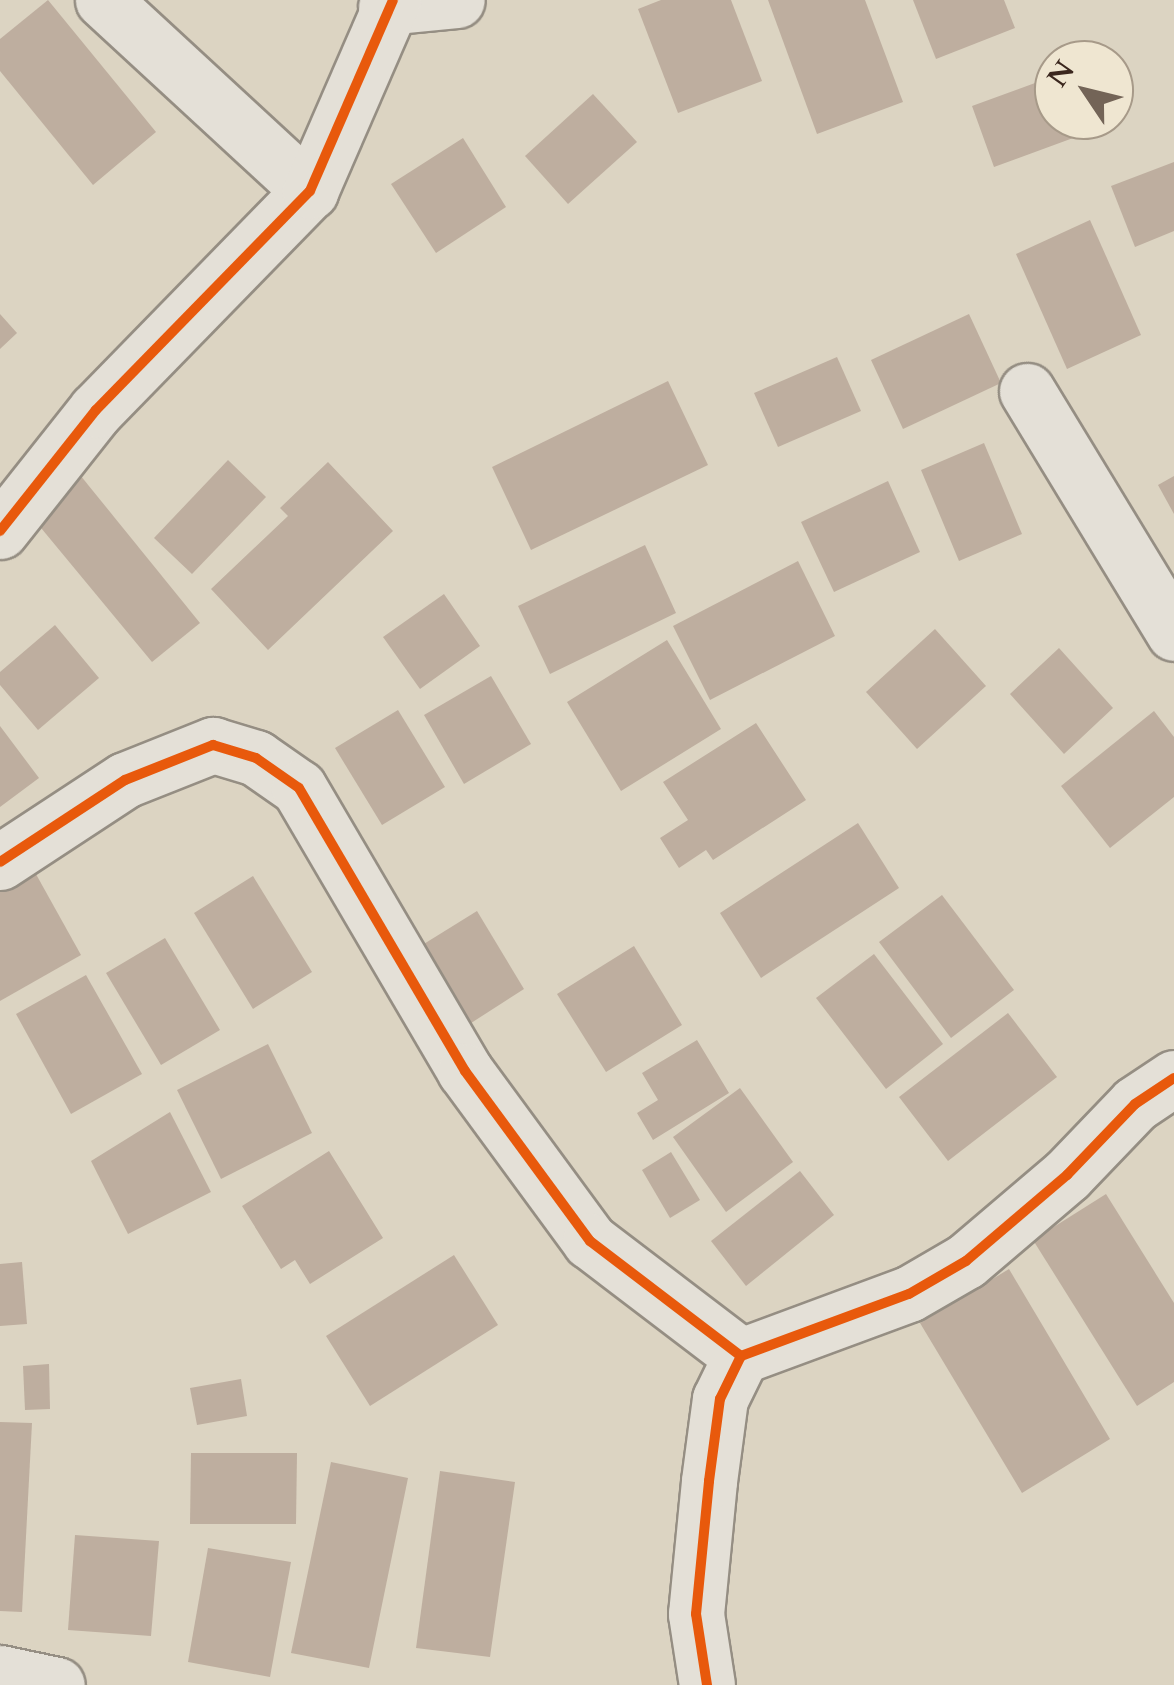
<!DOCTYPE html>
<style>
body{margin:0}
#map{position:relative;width:1174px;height:1685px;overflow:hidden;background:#dcd4c2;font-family:Cardo,serif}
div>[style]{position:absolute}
.building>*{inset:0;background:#beae9f}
.roads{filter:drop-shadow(2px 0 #958e83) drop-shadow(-2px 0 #958e83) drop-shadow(0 2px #958e83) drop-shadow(0 -2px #958e83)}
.minor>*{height:55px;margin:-27.5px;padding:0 27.5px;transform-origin:27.5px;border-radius:27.5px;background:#e4e0d7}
.cycleway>*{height:10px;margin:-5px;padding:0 5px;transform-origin:5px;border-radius:5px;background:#e8590c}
span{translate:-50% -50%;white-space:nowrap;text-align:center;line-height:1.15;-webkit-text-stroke:10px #efe6d1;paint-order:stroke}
.north{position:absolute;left:1034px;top:40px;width:100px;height:100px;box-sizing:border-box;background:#efe6d1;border:2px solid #a79a89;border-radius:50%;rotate:305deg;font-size:28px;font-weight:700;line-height:40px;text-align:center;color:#3b271e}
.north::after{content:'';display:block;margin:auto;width:35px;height:45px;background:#736457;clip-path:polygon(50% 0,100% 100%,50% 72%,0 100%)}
</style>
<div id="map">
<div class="building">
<div style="clip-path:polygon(48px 0,156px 132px,93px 185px,0 71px,0 39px)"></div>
<div style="clip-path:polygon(661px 0,731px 0,762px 81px,678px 113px,638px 9px)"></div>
<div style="clip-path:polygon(768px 0,865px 0,903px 102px,817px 134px)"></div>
<div style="clip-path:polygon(913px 0,1004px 0,1015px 28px,936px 59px)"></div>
<div style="clip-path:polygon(1054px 76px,1054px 120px,1100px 120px,1103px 127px,994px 167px,972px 106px)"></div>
<div style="clip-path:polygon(593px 94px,637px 142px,568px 204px,525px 156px)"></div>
<div style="clip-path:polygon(463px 138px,506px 207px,436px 253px,391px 184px)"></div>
<div style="clip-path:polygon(1174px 162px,1174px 231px,1135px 247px,1111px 186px)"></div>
<div style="clip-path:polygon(1090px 220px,1141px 335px,1067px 369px,1016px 254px)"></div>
<div style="clip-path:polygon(0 314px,17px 333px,0 349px)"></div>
<div style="clip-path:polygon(969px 314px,1001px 383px,903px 429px,871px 360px)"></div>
<div style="clip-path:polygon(837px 357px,861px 411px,778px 447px,754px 393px)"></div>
<div style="clip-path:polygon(668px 381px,708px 465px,531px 550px,492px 467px)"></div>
<div style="clip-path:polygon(984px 443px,1022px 534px,959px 561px,921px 470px)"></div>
<div style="clip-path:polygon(228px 460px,266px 497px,192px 574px,154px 538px)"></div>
<div style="clip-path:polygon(328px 462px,393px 531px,268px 650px,211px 589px,288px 516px,280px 508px)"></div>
<div style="clip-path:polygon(76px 470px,200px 623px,152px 662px,27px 511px)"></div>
<div style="clip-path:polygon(1174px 476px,1174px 514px,1158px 485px)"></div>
<div style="clip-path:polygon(888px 481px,920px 552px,834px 592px,801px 522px)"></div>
<div style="clip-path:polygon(645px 545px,676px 613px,550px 674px,518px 606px)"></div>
<div style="clip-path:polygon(798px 561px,835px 636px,710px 700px,673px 626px)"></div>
<div style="clip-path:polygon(444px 594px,480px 646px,420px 689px,383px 637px)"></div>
<div style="clip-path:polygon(55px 625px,99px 678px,38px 730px,0 685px,0 672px)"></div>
<div style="clip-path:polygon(935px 629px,986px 686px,917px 749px,866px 692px)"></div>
<div style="clip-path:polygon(667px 640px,721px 729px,621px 791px,567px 702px)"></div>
<div style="clip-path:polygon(1059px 648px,1113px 708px,1064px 754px,1010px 694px)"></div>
<div style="clip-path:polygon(491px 676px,531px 744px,464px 784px,424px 715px)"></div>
<div style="clip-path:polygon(398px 710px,445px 787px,382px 825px,335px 748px)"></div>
<div style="clip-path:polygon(1154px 711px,1174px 737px,1174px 797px,1110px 848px,1061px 786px)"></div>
<div style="clip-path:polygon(756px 723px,806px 800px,713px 860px,706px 850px,679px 868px,660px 838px,688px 820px,663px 782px)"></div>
<div style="clip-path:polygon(0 726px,39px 778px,0 807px)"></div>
<div style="clip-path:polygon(858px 823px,899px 888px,761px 978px,720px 913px)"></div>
<div style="clip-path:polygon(32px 867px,81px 955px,0 1001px,0 885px)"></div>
<div style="clip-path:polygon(253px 876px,312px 972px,253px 1009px,194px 913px)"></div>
<div style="clip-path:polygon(942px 895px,1014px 990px,951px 1038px,879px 942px)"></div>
<div style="clip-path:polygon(477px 911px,524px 989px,468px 1025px,419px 947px)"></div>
<div style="clip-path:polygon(165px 938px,220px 1030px,161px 1065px,106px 973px)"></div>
<div style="clip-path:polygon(634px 946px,682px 1025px,606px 1072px,557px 994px)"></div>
<div style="clip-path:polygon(874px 954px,943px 1044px,886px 1089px,816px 998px)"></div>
<div style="clip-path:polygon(86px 975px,142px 1074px,71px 1114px,16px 1014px)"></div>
<div style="clip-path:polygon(1008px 1013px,1057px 1077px,948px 1161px,899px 1097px)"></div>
<div style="clip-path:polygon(697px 1040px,729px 1093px,653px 1140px,637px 1113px,658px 1100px,642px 1073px)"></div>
<div style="clip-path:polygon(268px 1044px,312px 1133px,221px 1179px,177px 1090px)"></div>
<div style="clip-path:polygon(740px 1088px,793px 1162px,726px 1212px,673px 1137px)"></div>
<div style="clip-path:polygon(170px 1112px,211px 1192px,128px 1234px,91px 1161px)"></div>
<div style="clip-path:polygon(329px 1151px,383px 1238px,310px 1284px,295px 1260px,281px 1269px,242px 1206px)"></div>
<div style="clip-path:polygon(671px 1152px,700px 1200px,670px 1218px,642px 1170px)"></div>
<div style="clip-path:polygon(800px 1171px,834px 1215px,746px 1286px,711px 1241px)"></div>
<div style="clip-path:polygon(1106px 1194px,1174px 1303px,1174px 1382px,1137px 1406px,1033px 1240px)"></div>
<div style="clip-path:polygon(454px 1255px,498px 1325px,370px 1406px,326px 1336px)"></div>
<div style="clip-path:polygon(22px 1262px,27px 1324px,0 1326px,0 1264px)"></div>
<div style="clip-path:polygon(1009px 1269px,1110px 1439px,1022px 1493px,920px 1323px)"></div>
<div style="clip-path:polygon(49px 1364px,50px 1409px,25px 1410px,23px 1366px)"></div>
<div style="clip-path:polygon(241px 1379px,247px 1416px,197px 1425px,190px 1388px)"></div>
<div style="clip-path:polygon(0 1422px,32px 1423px,22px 1612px,0 1611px)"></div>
<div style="clip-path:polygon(191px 1453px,297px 1453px,296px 1524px,190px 1524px)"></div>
<div style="clip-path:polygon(331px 1462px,408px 1478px,369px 1668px,291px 1653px)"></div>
<div style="clip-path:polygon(440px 1471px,515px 1482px,490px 1657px,416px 1648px)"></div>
<div style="clip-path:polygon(75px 1535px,159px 1541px,151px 1636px,68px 1630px)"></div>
<div style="clip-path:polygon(208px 1548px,291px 1562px,270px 1677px,188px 1662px)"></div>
</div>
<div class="roads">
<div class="minor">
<div style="left:103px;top:0;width:282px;rotate:42.7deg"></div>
<div style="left:386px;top:7px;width:71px;rotate:-5.6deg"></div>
<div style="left:1027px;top:391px;width:283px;rotate:58.7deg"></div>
<div style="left:0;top:531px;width:154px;rotate:-51.6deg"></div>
<div style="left:96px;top:410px;width:306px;rotate:-45.7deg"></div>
<div style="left:310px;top:191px;width:208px;rotate:-66.5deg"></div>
<div style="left:0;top:862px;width:149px;rotate:-33.3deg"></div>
<div style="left:125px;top:780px;width:95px;rotate:-21.7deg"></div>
<div style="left:213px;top:745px;width:45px;rotate:16.8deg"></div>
<div style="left:256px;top:758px;width:52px;rotate:34.9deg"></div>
<div style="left:299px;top:788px;width:328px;rotate:59.6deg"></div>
<div style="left:465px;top:1071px;width:211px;rotate:53.7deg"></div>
<div style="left:590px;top:1241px;width:190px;rotate:37.3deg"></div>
<div style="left:0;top:1673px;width:58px;rotate:11.9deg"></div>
<div style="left:707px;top:1685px;width:72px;rotate:-98.8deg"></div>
<div style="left:696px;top:1614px;width:134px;rotate:-84.4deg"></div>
<div style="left:709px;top:1481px;width:83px;rotate:-82.4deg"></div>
<div style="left:720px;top:1399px;width:48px;rotate:-64deg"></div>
<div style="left:741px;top:1356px;width:179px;rotate:-20.3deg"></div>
<div style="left:909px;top:1294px;width:66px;rotate:-30.1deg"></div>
<div style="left:966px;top:1261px;width:133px;rotate:-40.4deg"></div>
<div style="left:1067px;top:1175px;width:98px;rotate:-46.2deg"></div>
<div style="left:1135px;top:1104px;width:47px;rotate:-33.7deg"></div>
</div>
</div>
<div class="cycleway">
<div style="left:0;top:531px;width:154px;rotate:-51.6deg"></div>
<div style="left:96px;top:410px;width:306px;rotate:-45.7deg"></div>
<div style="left:310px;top:191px;width:208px;rotate:-66.5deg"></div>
<div style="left:0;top:862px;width:149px;rotate:-33.3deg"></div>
<div style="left:125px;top:780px;width:95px;rotate:-21.7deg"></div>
<div style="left:213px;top:745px;width:45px;rotate:16.8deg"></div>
<div style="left:256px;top:758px;width:52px;rotate:34.9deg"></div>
<div style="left:299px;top:788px;width:328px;rotate:59.6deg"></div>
<div style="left:465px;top:1071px;width:211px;rotate:53.7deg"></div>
<div style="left:590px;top:1241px;width:190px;rotate:37.3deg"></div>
<div style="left:707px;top:1685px;width:72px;rotate:-98.8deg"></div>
<div style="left:696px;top:1614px;width:134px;rotate:-84.4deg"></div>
<div style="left:709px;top:1481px;width:83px;rotate:-82.4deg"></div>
<div style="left:720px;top:1399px;width:48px;rotate:-64deg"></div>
<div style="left:741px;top:1356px;width:179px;rotate:-20.3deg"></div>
<div style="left:909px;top:1294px;width:66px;rotate:-30.1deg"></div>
<div style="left:966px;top:1261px;width:133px;rotate:-40.4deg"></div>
<div style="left:1067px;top:1175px;width:98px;rotate:-46.2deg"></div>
<div style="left:1135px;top:1104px;width:47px;rotate:-33.7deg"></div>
</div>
<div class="north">N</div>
</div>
